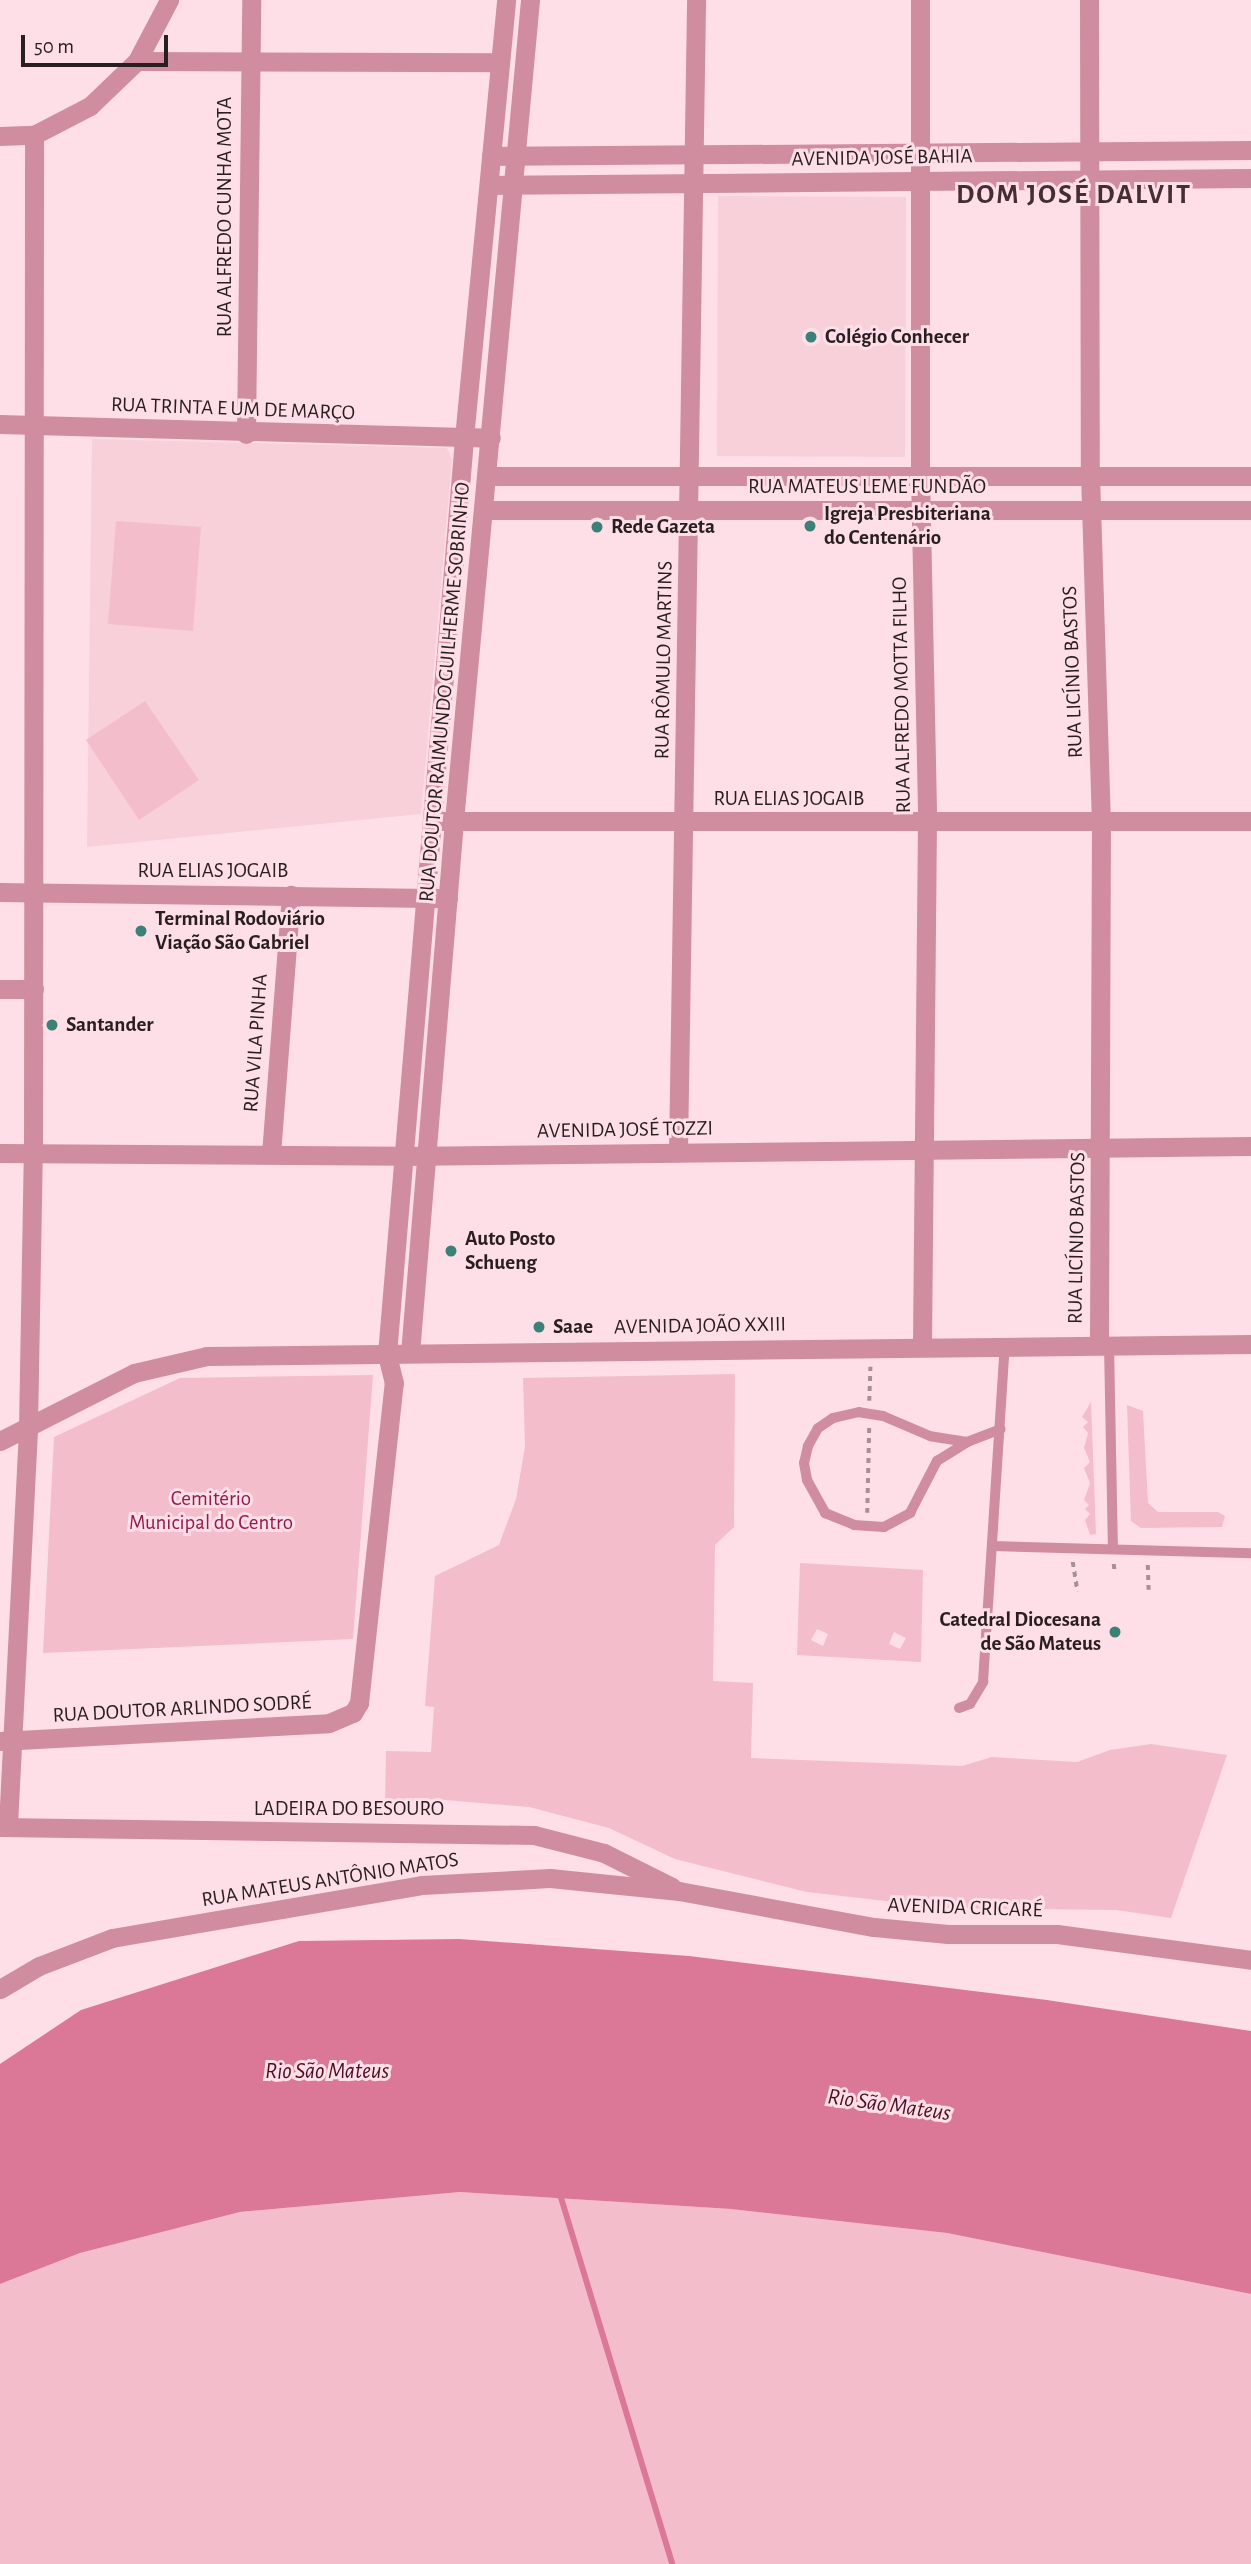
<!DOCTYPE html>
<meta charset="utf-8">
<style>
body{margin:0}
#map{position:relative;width:1251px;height:2564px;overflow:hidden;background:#fedfe7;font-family:"Alegreya Sans",sans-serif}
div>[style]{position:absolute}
.built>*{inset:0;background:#f7d0da}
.green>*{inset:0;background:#f4bdcc}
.water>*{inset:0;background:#dc7897}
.stream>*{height:6px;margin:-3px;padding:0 3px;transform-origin:3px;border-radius:3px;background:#dc7897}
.path>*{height:3.5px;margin-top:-1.75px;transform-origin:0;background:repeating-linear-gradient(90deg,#a68f95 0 5px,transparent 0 10px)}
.service>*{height:10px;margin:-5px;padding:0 5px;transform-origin:5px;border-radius:5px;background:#d08da0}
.minor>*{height:19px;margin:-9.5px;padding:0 9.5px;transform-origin:9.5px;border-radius:9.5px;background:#d08da0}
.tertiary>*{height:19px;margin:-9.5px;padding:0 9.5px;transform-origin:9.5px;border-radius:9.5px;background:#d08da0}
.dots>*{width:19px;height:19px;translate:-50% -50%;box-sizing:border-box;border:4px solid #fedfe7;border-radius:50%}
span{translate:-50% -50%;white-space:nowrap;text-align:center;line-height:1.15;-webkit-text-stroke:6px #fedfe7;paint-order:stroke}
.street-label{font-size:21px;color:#291e21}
.poi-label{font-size:21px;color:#291e21;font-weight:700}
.left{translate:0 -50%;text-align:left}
.right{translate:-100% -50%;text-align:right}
.park-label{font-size:21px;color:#931b4e}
.water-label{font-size:23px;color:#4c0d26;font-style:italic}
.district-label{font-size:28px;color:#442d33;font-weight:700;letter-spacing:2px}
.scale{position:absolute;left:21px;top:35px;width:147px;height:32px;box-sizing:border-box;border:4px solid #291e21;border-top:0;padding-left:9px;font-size:21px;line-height:24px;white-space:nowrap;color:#291e21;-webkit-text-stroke:5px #fedfe7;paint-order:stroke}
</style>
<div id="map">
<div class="built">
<div style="clip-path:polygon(718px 196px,906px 197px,905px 457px,717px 456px)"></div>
<div style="clip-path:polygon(92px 439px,447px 448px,452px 459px,421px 814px,87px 847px)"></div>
</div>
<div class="green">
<div style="clip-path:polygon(116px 521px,201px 527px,193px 631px,108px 624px)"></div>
<div style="clip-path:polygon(145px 701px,199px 780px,139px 820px,86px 740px)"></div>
<div style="clip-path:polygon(735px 1374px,734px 1527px,715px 1545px,713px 1681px,753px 1683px,751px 1758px,962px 1766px,992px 1757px,1077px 1762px,1110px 1750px,1151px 1744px,1227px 1755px,1171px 1918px,1116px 1910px,947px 1908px,807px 1892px,675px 1859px,609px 1828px,529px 1807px,434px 1799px,385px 1805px,386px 1751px,431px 1752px,434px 1707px,425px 1706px,435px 1576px,499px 1545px,516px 1499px,525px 1447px,523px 1378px)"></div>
<div style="clip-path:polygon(373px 1375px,353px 1639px,43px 1653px,54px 1437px,180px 1378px)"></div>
<div style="clip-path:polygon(1091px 1402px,1096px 1534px,1090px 1535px,1085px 1520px,1090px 1514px,1085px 1509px,1089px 1505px,1084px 1500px,1090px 1483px,1084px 1468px,1090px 1462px,1084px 1448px,1088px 1433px,1083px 1427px,1088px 1422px,1082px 1417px)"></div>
<div style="clip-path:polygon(1127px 1405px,1143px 1411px,1148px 1503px,1158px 1512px,1218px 1512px,1225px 1516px,1222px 1527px,1141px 1528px,1131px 1521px)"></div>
<div style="clip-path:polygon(evenodd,800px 1563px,923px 1570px,921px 1662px,797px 1655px,800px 1563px,817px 1629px,828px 1634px,823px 1646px,811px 1640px,817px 1629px,800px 1563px,894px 1632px,906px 1638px,900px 1649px,889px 1644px,894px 1632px)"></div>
<div style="clip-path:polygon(460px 2192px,731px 2209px,947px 2233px,1251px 2294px,1251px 2564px,0 2564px,0 2284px,80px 2253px,240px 2212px)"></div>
</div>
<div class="water">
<div style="clip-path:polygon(459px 1939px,689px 1956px,1047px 2000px,1251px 2031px,1251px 2294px,947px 2233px,731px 2209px,460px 2192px,240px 2212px,80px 2253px,0 2284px,0 2064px,81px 2010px,299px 1941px)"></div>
</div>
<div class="stream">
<div style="left:559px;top:2191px;width:390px;rotate:73.1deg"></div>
</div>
<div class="path">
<div style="left:869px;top:1401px;width:34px;rotate:-88deg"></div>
<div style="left:867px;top:1513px;width:87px;rotate:-88.7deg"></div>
<div style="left:1073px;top:1562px;width:30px;rotate:81deg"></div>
<div style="left:1114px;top:1564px;width:10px;rotate:84deg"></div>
<div style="left:1148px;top:1565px;width:25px;rotate:88deg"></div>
</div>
<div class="service">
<div style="left:1109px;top:1344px;width:204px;rotate:88.9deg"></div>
<div style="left:967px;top:1442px;width:37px;rotate:-171deg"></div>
<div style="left:930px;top:1436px;width:51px;rotate:-156.9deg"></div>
<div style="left:883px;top:1416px;width:24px;rotate:-171deg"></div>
<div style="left:859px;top:1412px;width:27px;rotate:167deg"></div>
<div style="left:833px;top:1418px;width:18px;rotate:146deg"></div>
<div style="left:818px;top:1428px;width:21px;rotate:119deg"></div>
<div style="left:808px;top:1446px;width:17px;rotate:103deg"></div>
<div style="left:804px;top:1463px;width:17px;rotate:80deg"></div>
<div style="left:807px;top:1480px;width:38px;rotate:61deg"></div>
<div style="left:825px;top:1513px;width:31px;rotate:22deg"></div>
<div style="left:854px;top:1525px;width:30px;rotate:4deg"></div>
<div style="left:884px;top:1527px;width:30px;rotate:-28deg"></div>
<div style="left:910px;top:1513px;width:59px;rotate:-62.6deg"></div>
<div style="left:937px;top:1461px;width:36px;rotate:-32deg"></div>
<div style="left:967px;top:1442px;width:36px;rotate:-21deg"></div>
<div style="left:993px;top:1546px;width:258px;rotate:1.6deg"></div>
<div style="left:959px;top:1708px;width:12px;rotate:-20deg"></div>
<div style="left:970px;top:1704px;width:26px;rotate:-59deg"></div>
<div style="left:983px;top:1682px;width:337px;rotate:-86.3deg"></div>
</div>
<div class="minor">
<div style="left:920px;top:0;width:475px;rotate:90deg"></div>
<div style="left:920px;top:475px;width:347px;rotate:88.8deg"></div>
<div style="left:927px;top:822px;width:525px;rotate:90.55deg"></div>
<div style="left:1089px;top:0;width:474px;rotate:89.9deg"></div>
<div style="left:1090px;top:474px;width:347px;rotate:88.2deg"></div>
<div style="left:1101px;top:821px;width:522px;rotate:90.22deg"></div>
<div style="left:137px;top:61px;width:363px;rotate:0.2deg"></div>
<div style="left:0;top:136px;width:34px;rotate:-2deg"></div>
<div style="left:34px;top:135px;width:63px;rotate:-27.4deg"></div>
<div style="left:90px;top:106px;width:65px;rotate:-43.8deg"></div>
<div style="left:137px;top:61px;width:69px;rotate:-62.3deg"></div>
<div style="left:491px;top:156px;width:760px;rotate:-0.45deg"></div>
<div style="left:489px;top:185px;width:762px;rotate:-0.53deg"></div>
<div style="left:0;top:424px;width:491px;rotate:1.6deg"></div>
<div style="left:246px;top:434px;width:434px;rotate:-89.3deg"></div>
<div style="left:487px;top:476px;width:764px"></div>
<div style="left:483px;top:510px;width:768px"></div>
<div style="left:432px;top:821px;width:819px"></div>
<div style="left:0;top:892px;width:448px;rotate:0.8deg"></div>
<div style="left:0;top:989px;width:34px"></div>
<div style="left:678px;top:1152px;width:1152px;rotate:-89.1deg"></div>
<div style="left:271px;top:1154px;width:260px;rotate:-85.6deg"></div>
<div style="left:0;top:1741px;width:329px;rotate:-3.1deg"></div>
<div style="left:329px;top:1723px;width:26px;rotate:-23deg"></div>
<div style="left:353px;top:1713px;width:12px;rotate:-59deg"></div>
<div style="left:359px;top:1703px;width:322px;rotate:-83.8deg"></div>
<div style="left:394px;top:1383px;width:30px;rotate:-104deg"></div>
<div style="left:8px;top:1825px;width:397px;rotate:-87.1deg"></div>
<div style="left:28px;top:1429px;width:276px;rotate:-89deg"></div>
<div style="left:33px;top:1153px;width:1018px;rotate:-89.94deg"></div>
<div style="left:0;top:1827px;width:534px;rotate:0.86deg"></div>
<div style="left:534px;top:1835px;width:72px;rotate:14.4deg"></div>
<div style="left:604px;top:1853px;width:76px;rotate:26.6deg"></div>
<div style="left:0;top:1989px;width:45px;rotate:-30.5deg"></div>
<div style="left:39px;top:1966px;width:78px;rotate:-21deg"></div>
<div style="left:112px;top:1938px;width:314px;rotate:-9.7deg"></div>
<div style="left:422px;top:1885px;width:128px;rotate:-3.1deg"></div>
<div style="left:550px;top:1878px;width:130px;rotate:5.8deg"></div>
<div style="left:679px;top:1891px;width:198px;rotate:10.5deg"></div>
<div style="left:874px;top:1927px;width:74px;rotate:5.4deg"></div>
<div style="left:948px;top:1934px;width:109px"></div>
<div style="left:1057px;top:1934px;width:196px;rotate:7.6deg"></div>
</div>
<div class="tertiary">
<div style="left:0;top:1153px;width:402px;rotate:0.4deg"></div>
<div style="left:402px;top:1156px;width:849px;rotate:-0.67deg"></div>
<div style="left:410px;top:1353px;width:534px;rotate:-85.27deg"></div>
<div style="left:454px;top:821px;width:825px;rotate:-84.71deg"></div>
<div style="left:387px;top:1354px;width:919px;rotate:-85.19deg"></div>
<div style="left:464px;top:438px;width:440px;rotate:-84.5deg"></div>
<div style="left:0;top:1441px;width:150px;rotate:-26.9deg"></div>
<div style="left:134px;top:1373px;width:75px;rotate:-13.1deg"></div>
<div style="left:207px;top:1356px;width:1044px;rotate:-0.66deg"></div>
</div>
<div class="dots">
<div style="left:811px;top:337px;background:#3c8177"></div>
<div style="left:810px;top:526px;background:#3c8177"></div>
<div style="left:597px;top:527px;background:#3c8177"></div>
<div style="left:141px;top:931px;background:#3c8177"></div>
<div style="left:52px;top:1025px;background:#3c8177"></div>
<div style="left:451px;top:1251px;background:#3c8177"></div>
<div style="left:539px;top:1327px;background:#3c8177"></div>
<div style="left:1115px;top:1632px;background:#3c8177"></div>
</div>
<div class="street-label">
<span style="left:882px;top:158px;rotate:-1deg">AVENIDA JOSÉ BAHIA</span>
<span style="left:225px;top:217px;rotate:-90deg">RUA ALFREDO CUNHA MOTA</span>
<span style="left:233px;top:409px;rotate:2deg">RUA TRINTA E UM DE MARÇO</span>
<span style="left:867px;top:487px">RUA MATEUS LEME FUNDÃO</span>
<span style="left:664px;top:660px;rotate:-89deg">RUA RÔMULO MARTINS</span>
<span style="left:1073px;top:672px;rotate:-92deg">RUA LICÍNIO BASTOS</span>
<span style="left:445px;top:692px;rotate:-85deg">RUA DOUTOR RAIMUNDO GUILHERME SOBRINHO</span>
<span style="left:902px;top:695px;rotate:-91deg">RUA ALFREDO MOTTA FILHO</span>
<span style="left:789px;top:799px">RUA ELIAS JOGAIB</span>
<span style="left:213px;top:871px">RUA ELIAS JOGAIB</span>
<span style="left:256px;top:1043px;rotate:-86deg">RUA VILA PINHA</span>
<span style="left:625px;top:1130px;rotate:-1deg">AVENIDA JOSÉ TOZZI</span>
<span style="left:1077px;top:1238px;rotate:-89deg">RUA LICÍNIO BASTOS</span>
<span style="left:700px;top:1326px;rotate:-1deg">AVENIDA JOÃO XXIII</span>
<span style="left:182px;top:1709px;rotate:-3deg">RUA DOUTOR ARLINDO SODRÉ</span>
<span style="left:349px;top:1809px">LADEIRA DO BESOURO</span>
<span style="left:330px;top:1880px;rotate:-9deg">RUA MATEUS ANTÔNIO MATOS</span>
<span style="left:965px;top:1908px;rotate:2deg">AVENIDA CRICARÉ</span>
</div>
<div class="poi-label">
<span class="left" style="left:825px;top:337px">Colégio Conhecer</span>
<span class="left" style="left:824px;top:526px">Igreja Presbiteriana<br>do Centenário</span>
<span class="left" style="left:611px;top:527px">Rede Gazeta</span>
<span class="left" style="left:155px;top:931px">Terminal Rodoviário<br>Viação São Gabriel</span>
<span class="left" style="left:66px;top:1025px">Santander</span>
<span class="left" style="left:465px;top:1251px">Auto Posto<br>Schueng</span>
<span class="left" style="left:553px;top:1327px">Saae</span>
<span class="right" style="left:1101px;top:1632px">Catedral Diocesana<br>de São Mateus</span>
</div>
<div class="park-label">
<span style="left:211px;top:1511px">Cemitério<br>Municipal do Centro</span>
</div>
<div class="water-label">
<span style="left:327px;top:2072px">Rio São Mateus</span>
<span style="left:889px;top:2106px;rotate:8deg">Rio São Mateus</span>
</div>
<div class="district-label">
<span style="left:1074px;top:195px">DOM JOSÉ DALVIT</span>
</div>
<div class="scale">50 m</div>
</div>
